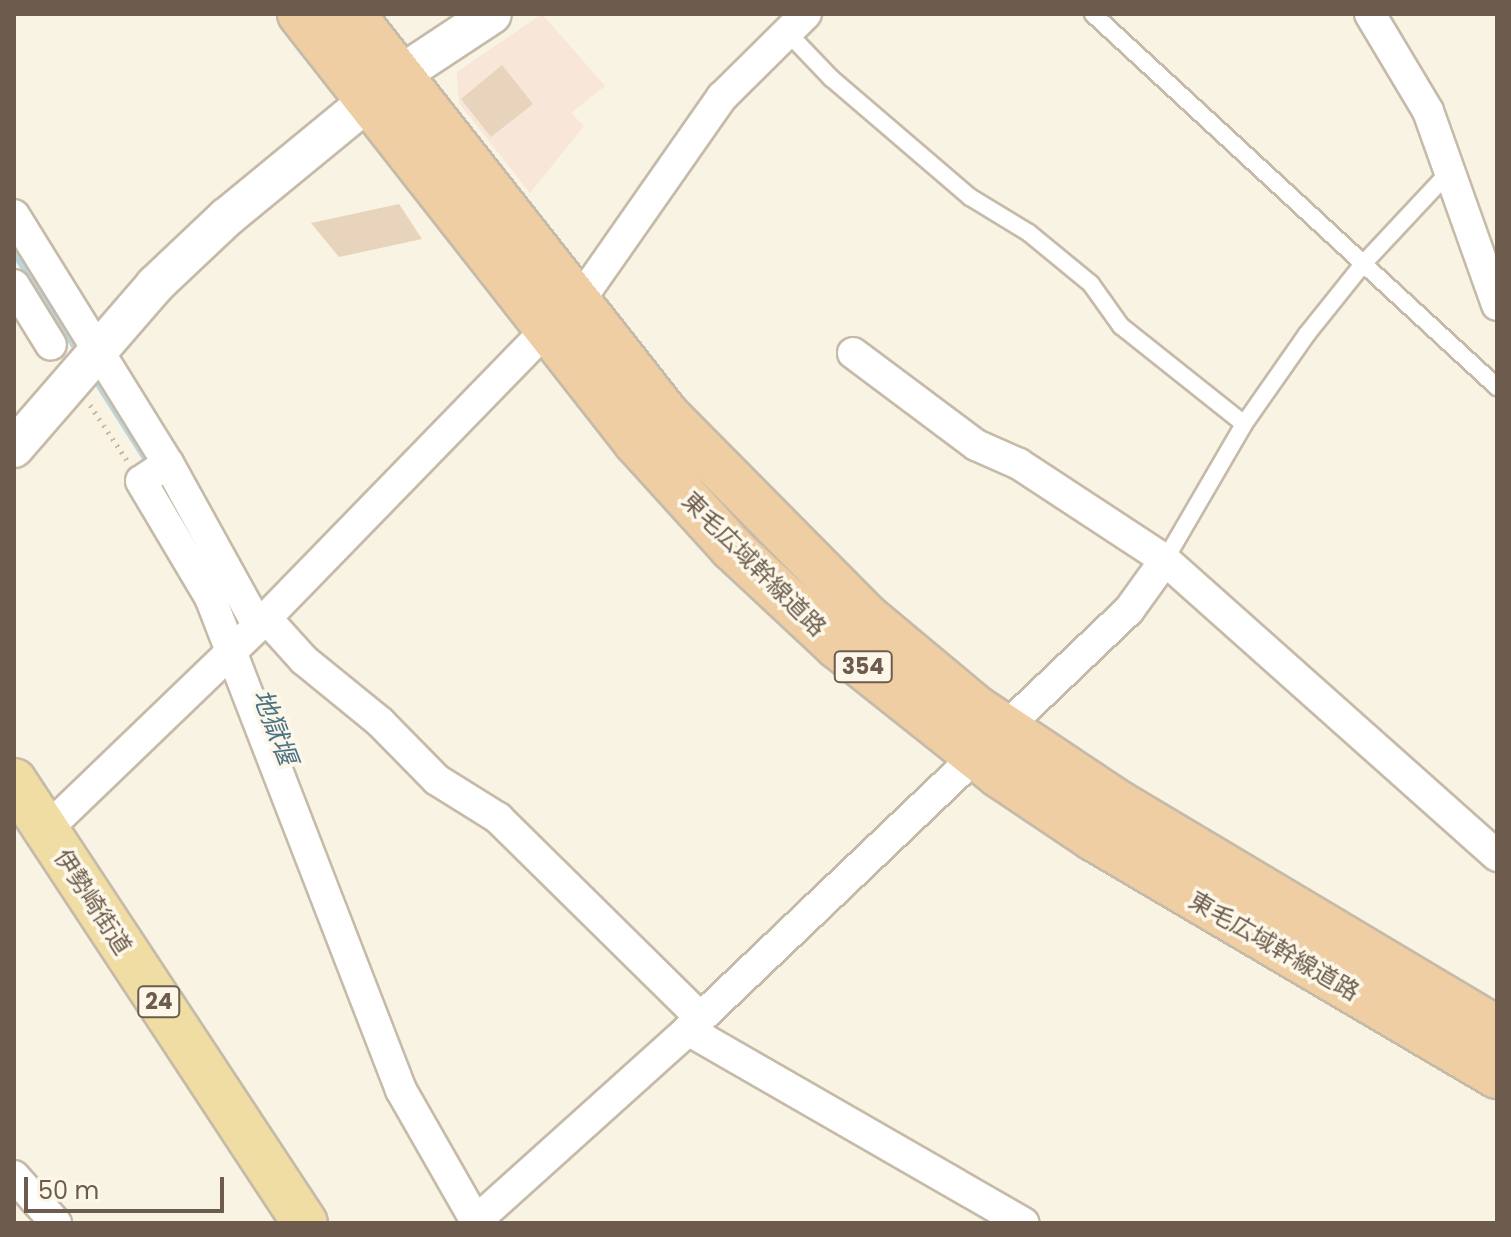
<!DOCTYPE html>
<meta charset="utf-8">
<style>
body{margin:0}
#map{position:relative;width:1511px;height:1237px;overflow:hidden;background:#f9f3e3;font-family:Poppins,"Noto Sans JP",sans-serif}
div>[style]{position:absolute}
.commercial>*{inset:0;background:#f8e6d8}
.stream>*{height:8px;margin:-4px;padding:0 4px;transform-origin:4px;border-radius:4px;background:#bbd5df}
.building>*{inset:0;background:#e8d4bc}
.path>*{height:5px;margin-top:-2.5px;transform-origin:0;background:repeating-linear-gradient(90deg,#cfb9a2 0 2px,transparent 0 8px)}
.roads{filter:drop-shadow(2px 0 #c6baa9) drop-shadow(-2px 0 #c6baa9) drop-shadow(0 2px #c6baa9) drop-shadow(0 -2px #c6baa9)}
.service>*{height:16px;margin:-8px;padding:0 8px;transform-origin:8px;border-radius:8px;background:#fff}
.minor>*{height:30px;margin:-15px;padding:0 15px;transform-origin:15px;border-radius:15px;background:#fff}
.tertiary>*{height:38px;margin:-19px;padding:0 19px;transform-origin:19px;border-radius:19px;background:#fff}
.primary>*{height:44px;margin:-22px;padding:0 22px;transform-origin:22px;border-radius:22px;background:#f0dda3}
.trunk>*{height:44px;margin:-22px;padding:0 22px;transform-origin:22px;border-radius:22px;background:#eecea2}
span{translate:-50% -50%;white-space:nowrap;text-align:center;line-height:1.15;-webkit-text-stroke:7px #fcf7e9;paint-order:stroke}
.shield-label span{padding:2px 6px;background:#fcf7e9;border:2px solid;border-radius:6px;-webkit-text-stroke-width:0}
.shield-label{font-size:22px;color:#6d5c4d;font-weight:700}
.street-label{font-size:24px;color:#6d5c4d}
.water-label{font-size:26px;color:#4c7484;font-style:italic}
.frame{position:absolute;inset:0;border:16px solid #6d5c4d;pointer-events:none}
.scale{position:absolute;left:24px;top:1177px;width:200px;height:36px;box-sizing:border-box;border:4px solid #6d5c4d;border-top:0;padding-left:10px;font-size:24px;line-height:28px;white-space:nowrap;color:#6d5c4d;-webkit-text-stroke:6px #fcf7e9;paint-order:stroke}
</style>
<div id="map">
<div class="commercial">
<div style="clip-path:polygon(542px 14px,605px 86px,571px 113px,584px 126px,530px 193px,459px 103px,457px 72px)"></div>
</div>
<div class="stream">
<div style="left:14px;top:251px;width:124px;rotate:57.2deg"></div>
<div style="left:92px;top:373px;width:110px;rotate:57.6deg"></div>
<div style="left:158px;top:478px;width:62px;rotate:60.1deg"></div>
</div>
<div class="building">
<div style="clip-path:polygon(502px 65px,533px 104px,491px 137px,461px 99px)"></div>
<div style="clip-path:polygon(399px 204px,422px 239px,339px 257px,311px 223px)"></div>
</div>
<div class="path">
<div style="left:90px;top:405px;width:66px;rotate:56.1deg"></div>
</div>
<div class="roads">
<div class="service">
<div style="left:1093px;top:14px;width:550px;rotate:42.72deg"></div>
<div style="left:787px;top:32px;width:64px;rotate:46.3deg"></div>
<div style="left:831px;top:78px;width:183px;rotate:40.6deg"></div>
<div style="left:970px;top:197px;width:69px;rotate:31.4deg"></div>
<div style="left:1029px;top:233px;width:80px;rotate:39.4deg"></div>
<div style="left:1091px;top:284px;width:52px;rotate:54.5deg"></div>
<div style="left:1121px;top:326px;width:157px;rotate:38.5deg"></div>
<div style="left:1165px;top:560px;width:157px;rotate:-59.8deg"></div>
<div style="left:1244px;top:424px;width:110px;rotate:-55deg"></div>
<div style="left:1307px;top:334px;width:90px;rotate:-51.3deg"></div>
<div style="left:1363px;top:264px;width:126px;rotate:-46.9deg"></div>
</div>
<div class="minor">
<div style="left:1370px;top:14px;width:113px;rotate:59.1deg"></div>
<div style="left:1428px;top:111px;width:206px;rotate:70.4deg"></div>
<div style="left:14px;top:215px;width:292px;rotate:58.2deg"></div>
<div style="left:168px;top:463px;width:186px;rotate:61.1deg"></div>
<div style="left:14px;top:285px;width:70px;rotate:58.3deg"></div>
<div style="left:577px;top:304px;width:253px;rotate:-55deg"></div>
<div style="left:722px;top:97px;width:118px;rotate:-44.7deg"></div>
<div style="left:853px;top:353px;width:154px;rotate:36.8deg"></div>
<div style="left:976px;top:445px;width:47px;rotate:23.8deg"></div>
<div style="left:1019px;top:464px;width:175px;rotate:33.3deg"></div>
<div style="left:1165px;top:560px;width:445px;rotate:41.7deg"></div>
<div style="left:168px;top:463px;width:32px;rotate:146deg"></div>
<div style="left:141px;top:481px;width:135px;rotate:59.3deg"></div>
<div style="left:210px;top:597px;width:529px;rotate:68.82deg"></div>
<div style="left:401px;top:1090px;width:153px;rotate:60.3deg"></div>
<div style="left:266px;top:618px;width:57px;rotate:47.9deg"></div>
<div style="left:304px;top:660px;width:98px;rotate:39.2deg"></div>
<div style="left:380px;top:722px;width:81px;rotate:45.5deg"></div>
<div style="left:437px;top:780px;width:72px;rotate:31.9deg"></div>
<div style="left:498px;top:818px;width:285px;rotate:44.6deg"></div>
<div style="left:46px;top:830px;width:306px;rotate:-43.9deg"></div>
<div style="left:266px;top:618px;width:400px;rotate:-45.8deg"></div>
<div style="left:688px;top:1030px;width:387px;rotate:29.9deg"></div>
<div style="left:14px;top:1176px;width:63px;rotate:48.2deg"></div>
<div style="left:476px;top:1221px;width:285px;rotate:-42deg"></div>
<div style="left:688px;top:1030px;width:609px;rotate:-43.6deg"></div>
<div style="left:1129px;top:610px;width:62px;rotate:-54.2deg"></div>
</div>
<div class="tertiary">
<div style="left:14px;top:448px;width:216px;rotate:-49.1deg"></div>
<div style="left:155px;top:285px;width:99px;rotate:-43.4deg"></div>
<div style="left:227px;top:217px;width:224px;rotate:-39.4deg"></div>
<div style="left:400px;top:75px;width:110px;rotate:-33.5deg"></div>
</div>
<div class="primary">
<div style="left:14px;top:781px;width:529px;rotate:56.64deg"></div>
</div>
<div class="trunk">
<div style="left:300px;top:14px;width:544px;rotate:51.87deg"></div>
<div style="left:636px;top:442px;width:143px;rotate:47.8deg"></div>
<div style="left:732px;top:548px;width:144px;rotate:43deg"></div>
<div style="left:837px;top:646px;width:207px;rotate:38.5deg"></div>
<div style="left:999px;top:775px;width:113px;rotate:33.8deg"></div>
<div style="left:1093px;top:838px;width:469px;rotate:30.5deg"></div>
<div style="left:352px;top:14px;width:510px;rotate:51.85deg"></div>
<div style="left:667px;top:415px;width:284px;rotate:45.3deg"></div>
<div style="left:867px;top:617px;width:142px;rotate:39.9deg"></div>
<div style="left:976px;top:708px;width:173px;rotate:33.7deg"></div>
<div style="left:1120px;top:804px;width:439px;rotate:30.8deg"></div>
</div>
</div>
<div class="shield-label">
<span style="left:863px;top:667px">354</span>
<span style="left:159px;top:1002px">24</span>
</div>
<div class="street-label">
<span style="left:754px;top:564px;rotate:45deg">東毛広域幹線道路</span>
<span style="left:93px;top:902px;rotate:57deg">伊勢崎街道</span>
<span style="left:1274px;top:946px;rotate:30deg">東毛広域幹線道路</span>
</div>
<div class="water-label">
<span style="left:274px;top:727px;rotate:69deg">地獄堰</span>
</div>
<div class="frame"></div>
<div class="scale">50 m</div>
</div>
